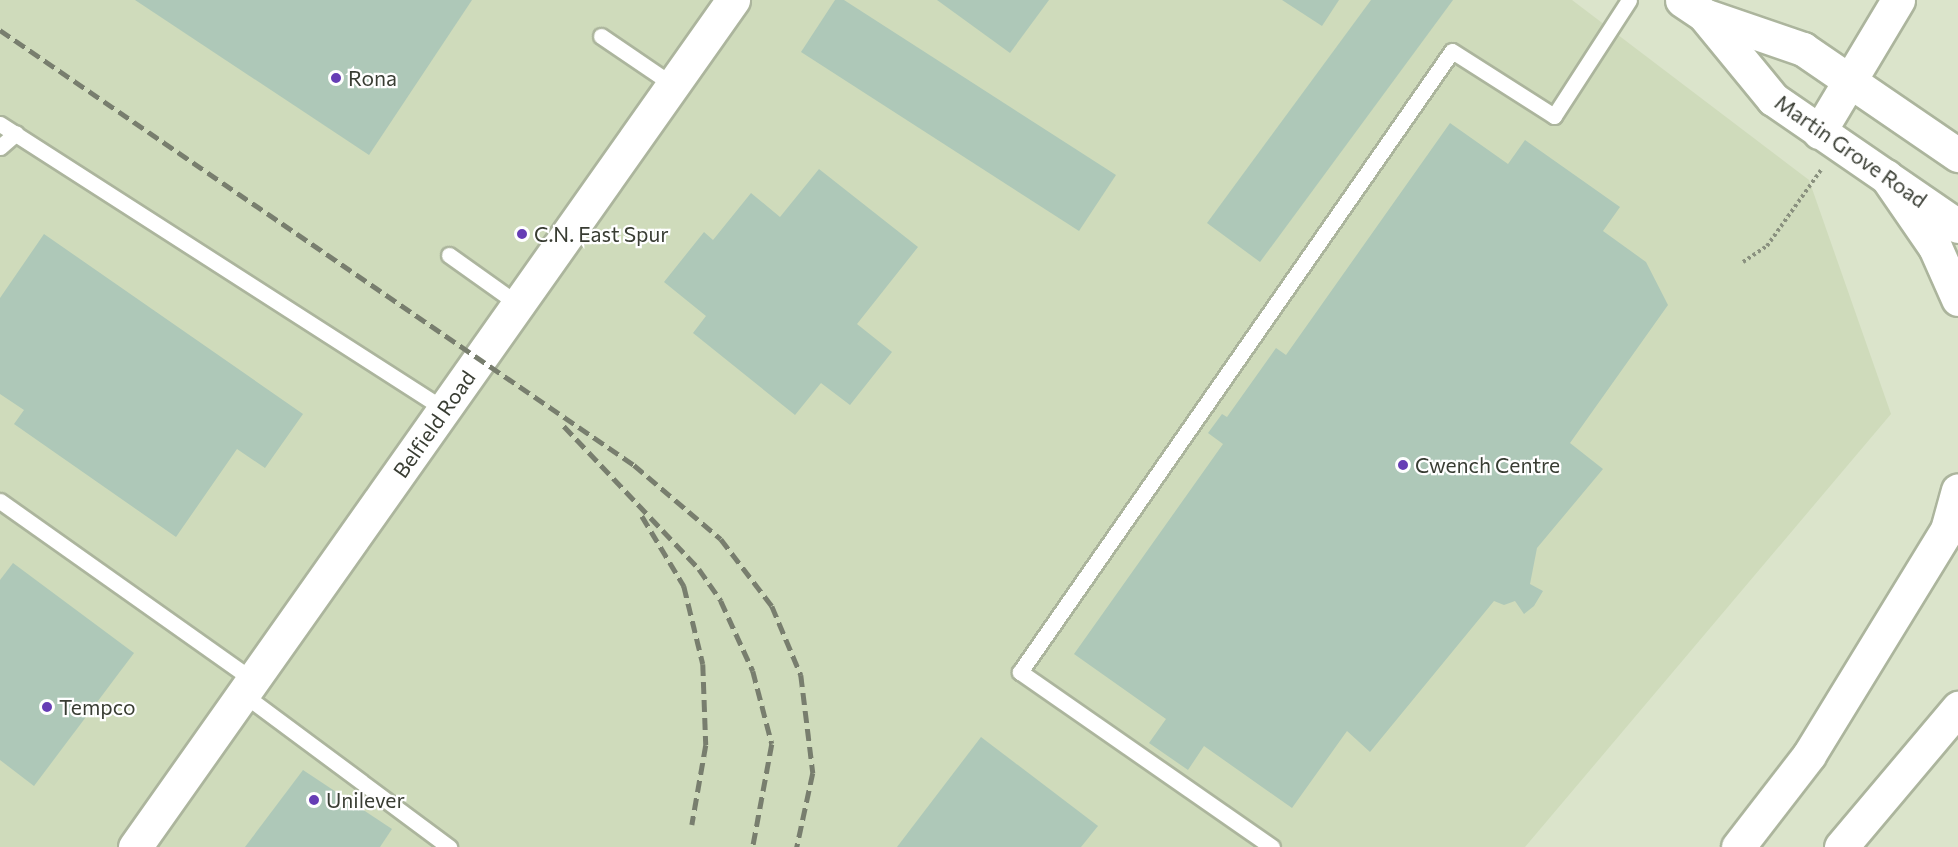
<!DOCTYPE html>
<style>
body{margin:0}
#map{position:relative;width:1958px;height:847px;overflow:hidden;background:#dbe4cb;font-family:Commissioner,sans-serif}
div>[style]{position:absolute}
.built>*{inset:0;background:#cfdbbb}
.building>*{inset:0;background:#aec8b8}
.path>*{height:4px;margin-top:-2px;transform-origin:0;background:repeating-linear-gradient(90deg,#8a917f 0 3px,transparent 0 6px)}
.roads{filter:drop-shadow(2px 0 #acb59d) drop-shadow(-2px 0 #acb59d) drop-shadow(0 2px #acb59d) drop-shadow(0 -2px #acb59d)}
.lane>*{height:15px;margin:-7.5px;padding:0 7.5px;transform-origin:7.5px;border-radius:7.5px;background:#fff}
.secondary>*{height:33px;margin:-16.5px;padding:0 16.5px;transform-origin:16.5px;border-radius:16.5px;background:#fff}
.highway>*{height:33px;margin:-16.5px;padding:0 16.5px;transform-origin:16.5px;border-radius:16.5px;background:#fff}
.rail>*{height:4.5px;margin-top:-2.25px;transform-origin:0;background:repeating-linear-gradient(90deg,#787e6e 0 12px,transparent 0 18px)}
.dots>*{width:16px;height:16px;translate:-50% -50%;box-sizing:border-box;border:3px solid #fff;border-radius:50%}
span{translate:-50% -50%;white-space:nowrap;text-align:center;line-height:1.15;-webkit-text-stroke:4.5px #fff;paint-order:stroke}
.poi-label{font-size:21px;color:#393d33}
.left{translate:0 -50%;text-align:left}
.street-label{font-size:21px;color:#393d33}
</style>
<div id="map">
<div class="built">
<div style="clip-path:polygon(0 0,1572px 0,1809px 180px,1891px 414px,1525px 847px,0 847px)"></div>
</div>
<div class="building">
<div style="clip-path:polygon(135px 0,472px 0,369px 155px)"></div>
<div style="clip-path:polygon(835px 0,844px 0,1116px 175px,1079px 231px,801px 52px)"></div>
<div style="clip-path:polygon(937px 0,1049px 0,1010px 53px)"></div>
<div style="clip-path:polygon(1282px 0,1339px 0,1322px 26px)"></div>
<div style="clip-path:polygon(1371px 0,1453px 0,1260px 262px,1207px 223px)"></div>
<div style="clip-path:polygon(1450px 123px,1508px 164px,1525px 140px,1620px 207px,1603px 231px,1646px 262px,1668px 305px,1570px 443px,1603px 469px,1537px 548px,1530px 584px,1543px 591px,1534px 606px,1524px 614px,1515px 601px,1504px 605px,1494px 601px,1370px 752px,1347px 731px,1292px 808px,1204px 746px,1188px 770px,1149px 743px,1166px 719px,1074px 654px,1223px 444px,1208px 433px,1222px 414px,1227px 417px,1276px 348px,1286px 355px)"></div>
<div style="clip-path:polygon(819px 169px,918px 247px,857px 324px,892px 352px,850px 405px,821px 383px,795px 415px,693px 333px,706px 316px,664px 282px,704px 232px,713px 240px,751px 193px,780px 217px)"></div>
<div style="clip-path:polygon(44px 234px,303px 414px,265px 468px,237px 449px,176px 537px,14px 424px,24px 410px,0 394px,0 298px)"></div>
<div style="clip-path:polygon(13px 563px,134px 653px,34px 786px,0 760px,0 580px)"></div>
<div style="clip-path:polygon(981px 737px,1098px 826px,1081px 847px,897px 847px)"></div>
<div style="clip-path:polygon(303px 770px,392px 829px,380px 847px,245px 847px)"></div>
</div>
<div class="path">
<div style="left:1743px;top:262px;width:29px;rotate:-34deg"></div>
<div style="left:1767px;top:246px;width:93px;rotate:-54.6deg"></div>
</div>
<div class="roads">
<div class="lane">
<div style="left:601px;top:36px;width:87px;rotate:34.2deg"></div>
<div style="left:0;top:124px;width:528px;rotate:32.7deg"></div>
<div style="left:0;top:147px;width:21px;rotate:-41deg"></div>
<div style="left:449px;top:255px;width:85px;rotate:35.4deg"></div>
<div style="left:0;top:501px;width:310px;rotate:35.3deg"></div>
<div style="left:243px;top:694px;width:257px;rotate:36.6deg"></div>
<div style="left:1272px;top:847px;width:307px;rotate:-145.2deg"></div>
<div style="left:1020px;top:672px;width:756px;rotate:-55.18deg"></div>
<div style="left:1452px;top:51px;width:121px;rotate:32.5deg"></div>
<div style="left:1554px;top:116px;width:138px;rotate:-57.1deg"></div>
</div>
<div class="secondary">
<div style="left:1682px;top:0;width:27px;rotate:34deg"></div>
<div style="left:1704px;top:15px;width:109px;rotate:50.6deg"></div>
<div style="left:1773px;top:99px;width:224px;rotate:34.5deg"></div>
<div style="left:1704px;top:15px;width:105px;rotate:19deg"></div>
<div style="left:1803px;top:49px;width:188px;rotate:34.4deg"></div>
<div style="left:135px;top:847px;width:1037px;rotate:-54.78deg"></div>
</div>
<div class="highway">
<div style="left:1819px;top:132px;width:154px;rotate:-59.1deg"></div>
<div style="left:1886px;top:176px;width:86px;rotate:55.4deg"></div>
<div style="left:1935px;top:247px;width:57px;rotate:66.1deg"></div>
<div style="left:1738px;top:847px;width:116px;rotate:-52.3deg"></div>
<div style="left:1809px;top:755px;width:264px;rotate:-58.5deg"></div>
<div style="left:1947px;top:530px;width:41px;rotate:-74.6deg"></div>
<div style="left:1841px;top:847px;width:182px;rotate:-49.9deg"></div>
</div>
</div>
<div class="rail">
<div style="left:0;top:30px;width:769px;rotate:34.45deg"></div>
<div style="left:634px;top:465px;width:114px;rotate:40.4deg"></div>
<div style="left:721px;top:539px;width:84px;rotate:52.7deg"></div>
<div style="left:772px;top:606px;width:75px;rotate:67.2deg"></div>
<div style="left:801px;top:675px;width:99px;rotate:83deg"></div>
<div style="left:813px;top:773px;width:76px;rotate:102.2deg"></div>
<div style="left:564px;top:426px;width:197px;rotate:46.6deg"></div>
<div style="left:699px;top:569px;width:39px;rotate:55deg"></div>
<div style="left:721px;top:601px;width:77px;rotate:65.4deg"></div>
<div style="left:753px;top:671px;width:75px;rotate:75.4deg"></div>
<div style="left:772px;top:744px;width:105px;rotate:100.5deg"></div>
<div style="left:642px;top:516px;width:82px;rotate:59deg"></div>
<div style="left:684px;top:586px;width:80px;rotate:76.3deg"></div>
<div style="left:703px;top:664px;width:81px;rotate:87.9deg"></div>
<div style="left:706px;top:745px;width:81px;rotate:99.9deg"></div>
</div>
<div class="dots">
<div style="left:336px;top:78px;background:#663db5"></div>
<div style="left:522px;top:234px;background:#663db5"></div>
<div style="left:1403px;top:465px;background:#663db5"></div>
<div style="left:47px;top:707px;background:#663db5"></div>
<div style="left:314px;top:800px;background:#663db5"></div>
</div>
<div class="poi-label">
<span class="left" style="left:348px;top:78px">Rona</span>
<span class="left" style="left:534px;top:234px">C.N. East Spur</span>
<span class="left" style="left:1415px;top:465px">Cwench Centre</span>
<span class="left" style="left:59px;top:707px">Tempco</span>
<span class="left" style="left:326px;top:800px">Unilever</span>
</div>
<div class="street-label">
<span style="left:1851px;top:151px;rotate:35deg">Martin Grove Road</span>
<span style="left:434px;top:424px;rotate:-55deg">Belfield Road</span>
</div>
</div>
